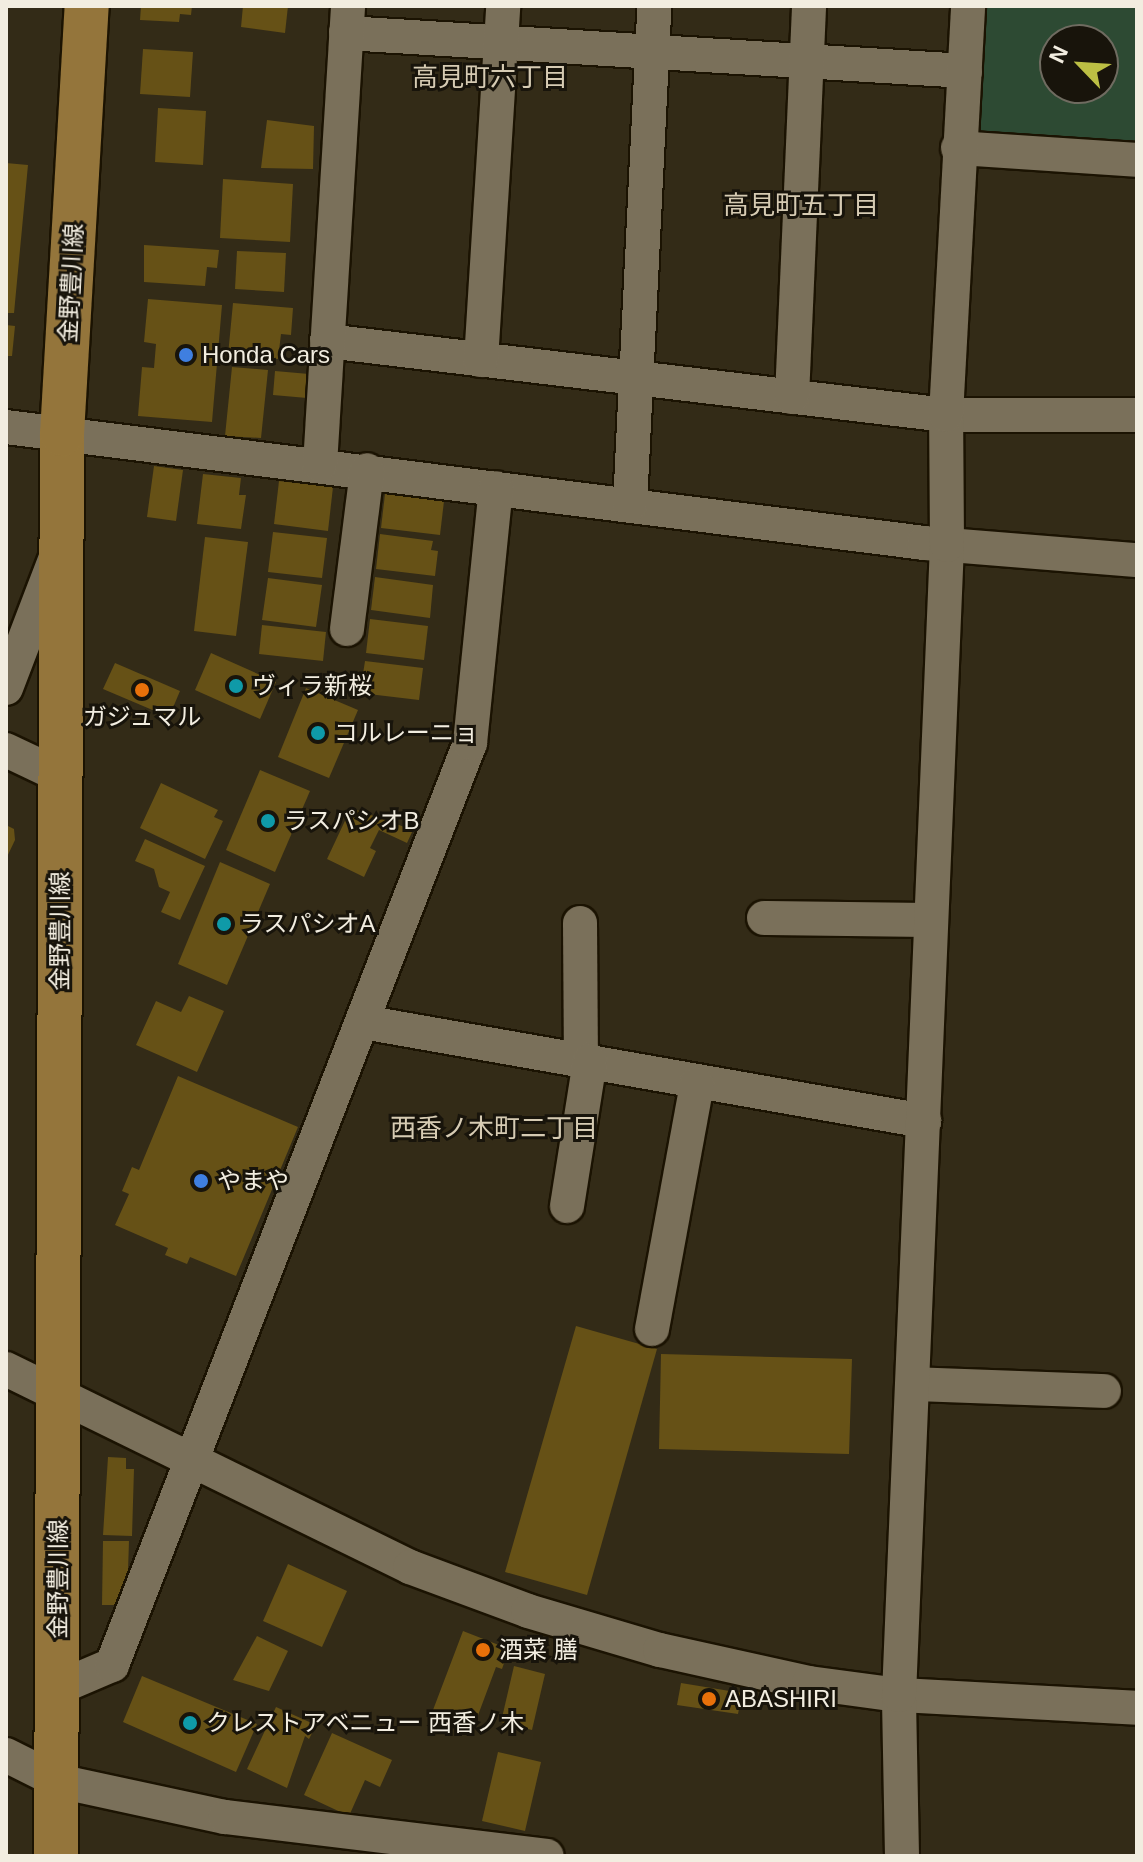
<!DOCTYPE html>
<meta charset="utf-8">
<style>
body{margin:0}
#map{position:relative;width:1143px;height:1862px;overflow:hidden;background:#332b17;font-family:Helvetica,"Noto Sans JP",sans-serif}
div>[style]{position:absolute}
.green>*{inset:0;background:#2d4a33}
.building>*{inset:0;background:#665116}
.roads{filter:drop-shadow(2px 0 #1b1302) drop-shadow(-2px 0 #1b1302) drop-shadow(0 2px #1b1302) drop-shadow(0 -2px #1b1302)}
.minor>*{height:34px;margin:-17px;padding:0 17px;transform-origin:17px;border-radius:17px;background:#7a705a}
.major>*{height:44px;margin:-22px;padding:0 22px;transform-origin:22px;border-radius:22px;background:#94753b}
.dots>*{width:22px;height:22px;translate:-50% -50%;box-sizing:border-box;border:4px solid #18140b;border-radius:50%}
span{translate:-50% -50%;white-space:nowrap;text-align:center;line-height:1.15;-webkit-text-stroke:6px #18140b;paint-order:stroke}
.street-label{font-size:24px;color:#f2ede0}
.poi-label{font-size:24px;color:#f2ede0}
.left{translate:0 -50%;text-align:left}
.neighbourhood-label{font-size:26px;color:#d6cbb3}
.frame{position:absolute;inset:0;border:8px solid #f2ede0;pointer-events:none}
.north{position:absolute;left:1039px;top:24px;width:80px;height:80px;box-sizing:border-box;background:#18140b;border:2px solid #6f6b60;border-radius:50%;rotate:295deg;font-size:22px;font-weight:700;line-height:32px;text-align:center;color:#f2ede0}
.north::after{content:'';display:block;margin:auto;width:28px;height:36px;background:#bcbf44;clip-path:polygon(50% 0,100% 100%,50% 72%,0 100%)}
</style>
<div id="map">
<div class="green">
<div style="clip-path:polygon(evenodd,980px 6px,1137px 6px,1137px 144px,981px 138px,975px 130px,980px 6px,1055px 40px,1103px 40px,1103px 88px,1055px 88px,1055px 40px)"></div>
</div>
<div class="building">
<div style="clip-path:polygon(141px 6px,192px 6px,191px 15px,180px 14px,179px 22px,140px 20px)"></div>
<div style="clip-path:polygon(243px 6px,288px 6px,285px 33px,241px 27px)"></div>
<div style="clip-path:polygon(143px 49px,193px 52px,190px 97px,140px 94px)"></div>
<div style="clip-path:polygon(158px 108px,206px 111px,203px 165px,155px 162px)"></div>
<div style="clip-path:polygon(267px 120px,314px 126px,313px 169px,261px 168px)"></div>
<div style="clip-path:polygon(6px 163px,28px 165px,14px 313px,6px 313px)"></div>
<div style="clip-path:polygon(223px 179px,293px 184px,290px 242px,220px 238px)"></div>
<div style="clip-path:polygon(144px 245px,219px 250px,217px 268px,207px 267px,205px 286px,144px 282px)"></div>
<div style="clip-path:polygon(237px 251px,286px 253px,284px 292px,235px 289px)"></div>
<div style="clip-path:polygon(148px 299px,222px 305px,212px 422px,138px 416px,142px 367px,154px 368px,156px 344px,144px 342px)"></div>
<div style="clip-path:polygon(233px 303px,293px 308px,291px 335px,281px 334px,278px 359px,228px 355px)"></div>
<div style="clip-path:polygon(6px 325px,15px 326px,12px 356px,6px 356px)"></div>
<div style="clip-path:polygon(232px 367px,268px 370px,261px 438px,225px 436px)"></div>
<div style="clip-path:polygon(275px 371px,309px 374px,307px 398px,273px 395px)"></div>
<div style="clip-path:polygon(154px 466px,183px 470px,176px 521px,147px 517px)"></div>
<div style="clip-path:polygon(203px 474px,241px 478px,239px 495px,246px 495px,241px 529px,197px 524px)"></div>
<div style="clip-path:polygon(279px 481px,333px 487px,328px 531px,274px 524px)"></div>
<div style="clip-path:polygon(385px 494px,444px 501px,440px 535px,381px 528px)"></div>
<div style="clip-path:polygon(273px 532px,327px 538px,322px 578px,268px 572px)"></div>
<div style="clip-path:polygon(380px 534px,433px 541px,431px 550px,438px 551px,435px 576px,376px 569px)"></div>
<div style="clip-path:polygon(205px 537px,248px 542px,236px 636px,194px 631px)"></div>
<div style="clip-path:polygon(375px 577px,433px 585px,430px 618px,371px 610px)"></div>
<div style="clip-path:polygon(268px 578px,322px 585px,316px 627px,262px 620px)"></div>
<div style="clip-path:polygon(370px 619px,428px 626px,424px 660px,366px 653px)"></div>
<div style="clip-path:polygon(262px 625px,326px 632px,323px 661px,259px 654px)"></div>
<div style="clip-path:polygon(211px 653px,276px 682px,260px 719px,195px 690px)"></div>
<div style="clip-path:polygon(365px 661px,423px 668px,419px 700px,360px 693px)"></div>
<div style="clip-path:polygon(115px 663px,180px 691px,169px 717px,103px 689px)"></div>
<div style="clip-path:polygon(306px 688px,358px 710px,329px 778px,278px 757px)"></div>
<div style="clip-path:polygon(260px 770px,310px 791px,275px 872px,226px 850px)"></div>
<div style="clip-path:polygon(161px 783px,218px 810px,214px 817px,223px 821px,205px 859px,140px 828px)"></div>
<div style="clip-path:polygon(351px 808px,413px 830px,407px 843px,379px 830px,370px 848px,376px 851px,364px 877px,327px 859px)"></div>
<div style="clip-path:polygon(6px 825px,14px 829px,15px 840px,6px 859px)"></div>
<div style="clip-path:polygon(145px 839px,205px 866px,180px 920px,161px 912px,170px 892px,159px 887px,154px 869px,135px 861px)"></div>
<div style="clip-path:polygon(220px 862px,270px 884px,227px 985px,178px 964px)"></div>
<div style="clip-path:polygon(189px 996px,224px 1011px,197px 1072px,136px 1045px,156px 1001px,181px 1012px)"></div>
<div style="clip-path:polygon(178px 1076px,298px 1127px,236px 1276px,190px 1257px,187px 1264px,165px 1255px,168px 1248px,115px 1225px,129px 1194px,122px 1191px,132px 1167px,139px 1170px)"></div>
<div style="clip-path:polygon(576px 1326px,657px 1349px,587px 1595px,505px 1572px)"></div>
<div style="clip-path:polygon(661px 1354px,852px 1359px,849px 1454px,659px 1449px)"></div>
<div style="clip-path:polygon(108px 1457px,126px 1458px,126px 1469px,134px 1469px,132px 1536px,103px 1535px)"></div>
<div style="clip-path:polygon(103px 1541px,129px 1541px,128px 1571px,118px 1605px,102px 1605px)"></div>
<div style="clip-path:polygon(288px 1564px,347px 1591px,322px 1647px,263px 1621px)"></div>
<div style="clip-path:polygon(463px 1631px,509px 1649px,502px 1669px,496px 1667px,474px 1726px,433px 1710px)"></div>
<div style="clip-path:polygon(257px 1636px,288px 1651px,269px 1691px,233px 1680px)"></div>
<div style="clip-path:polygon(514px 1666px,545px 1674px,532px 1730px,501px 1722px)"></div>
<div style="clip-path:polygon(142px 1676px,257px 1724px,236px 1772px,123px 1722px)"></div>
<div style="clip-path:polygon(681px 1683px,742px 1693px,738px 1714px,677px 1705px)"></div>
<div style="clip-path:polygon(276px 1707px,316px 1725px,309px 1739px,305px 1736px,287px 1788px,247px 1769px)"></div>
<div style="clip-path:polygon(332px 1733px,392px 1760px,380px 1787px,365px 1780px,349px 1816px,304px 1795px)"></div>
<div style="clip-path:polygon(498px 1752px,541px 1762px,525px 1831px,482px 1821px)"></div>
</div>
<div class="roads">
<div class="minor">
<div style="left:346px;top:33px;width:620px;rotate:3.51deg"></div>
<div style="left:958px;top:148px;width:179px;rotate:3.8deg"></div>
<div style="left:327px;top:341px;width:623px;rotate:6.82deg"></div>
<div style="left:946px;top:415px;width:191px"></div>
<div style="left:481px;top:360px;width:355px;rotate:-86.4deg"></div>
<div style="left:792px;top:397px;width:391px;rotate:-87.5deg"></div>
<div style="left:6px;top:427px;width:925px;rotate:7.2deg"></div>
<div style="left:924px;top:543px;width:214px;rotate:4.6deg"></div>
<div style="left:320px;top:465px;width:460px;rotate:-86.5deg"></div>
<div style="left:630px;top:505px;width:500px;rotate:-87.2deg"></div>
<div style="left:347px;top:629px;width:160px;rotate:-82.8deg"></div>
<div style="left:6px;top:688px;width:140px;rotate:-69.1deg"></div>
<div style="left:6px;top:750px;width:61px;rotate:25.3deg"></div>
<div style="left:764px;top:918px;width:167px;rotate:0.7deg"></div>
<div style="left:580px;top:923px;width:136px;rotate:89.6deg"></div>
<div style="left:363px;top:1022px;width:570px;rotate:10.01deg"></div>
<div style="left:567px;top:1206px;width:147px;rotate:-81deg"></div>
<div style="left:652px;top:1329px;width:249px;rotate:-79.6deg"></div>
<div style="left:6px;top:1369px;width:450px;rotate:26.1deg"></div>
<div style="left:410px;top:1567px;width:126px;rotate:20.4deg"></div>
<div style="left:528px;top:1611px;width:138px;rotate:16.5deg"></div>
<div style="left:660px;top:1650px;width:153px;rotate:12.5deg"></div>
<div style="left:809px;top:1683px;width:91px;rotate:7.6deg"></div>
<div style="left:899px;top:1695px;width:238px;rotate:3.1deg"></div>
<div style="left:913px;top:1384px;width:191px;rotate:2.1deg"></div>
<div style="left:58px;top:1688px;width:59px;rotate:-23.1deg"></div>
<div style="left:112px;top:1665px;width:989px;rotate:-68.78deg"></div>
<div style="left:470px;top:743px;width:256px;rotate:-84.2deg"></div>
<div style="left:6px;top:1755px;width:58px;rotate:26.6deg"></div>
<div style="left:58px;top:1781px;width:171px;rotate:12.2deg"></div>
<div style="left:225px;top:1817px;width:324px;rotate:6.9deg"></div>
<div style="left:902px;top:1856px;width:161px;rotate:-91.1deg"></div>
<div style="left:899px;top:1695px;width:1151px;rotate:-87.61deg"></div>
<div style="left:947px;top:545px;width:130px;rotate:-90.4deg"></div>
<div style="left:946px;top:415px;width:410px;rotate:-86.9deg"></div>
</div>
<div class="major">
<div style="left:56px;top:1856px;width:1422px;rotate:-89.76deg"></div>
<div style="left:62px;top:434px;width:429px;rotate:-86.7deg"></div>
</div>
</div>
<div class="dots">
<div style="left:186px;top:355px;background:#3f7fe0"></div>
<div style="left:236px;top:686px;background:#0f9aa8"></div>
<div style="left:142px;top:690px;background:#e8710a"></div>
<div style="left:318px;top:733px;background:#0f9aa8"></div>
<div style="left:268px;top:821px;background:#0f9aa8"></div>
<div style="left:224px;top:924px;background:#0f9aa8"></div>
<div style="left:201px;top:1181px;background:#3f7fe0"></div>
<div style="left:483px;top:1650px;background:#e8710a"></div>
<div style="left:709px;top:1699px;background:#e8710a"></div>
<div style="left:190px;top:1723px;background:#0f9aa8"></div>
</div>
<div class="street-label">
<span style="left:71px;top:283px;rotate:-87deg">金野豊川線</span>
<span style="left:60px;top:931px;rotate:-90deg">金野豊川線</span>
<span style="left:58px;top:1579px;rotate:-90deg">金野豊川線</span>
</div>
<div class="poi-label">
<span class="left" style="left:202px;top:355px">Honda Cars</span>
<span class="left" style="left:252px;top:686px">ヴィラ新桜</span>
<span style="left:142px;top:717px">ガジュマル</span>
<span class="left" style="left:334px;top:733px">コルレーニョ</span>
<span class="left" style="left:284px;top:821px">ラスパシオB</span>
<span class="left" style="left:240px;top:924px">ラスパシオA</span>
<span class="left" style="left:217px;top:1181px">やまや</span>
<span class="left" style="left:499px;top:1650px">酒菜 膳</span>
<span class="left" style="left:725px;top:1699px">ABASHIRI</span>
<span class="left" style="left:206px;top:1723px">クレストアベニュー 西香ノ木</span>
</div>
<div class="neighbourhood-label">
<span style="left:490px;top:78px">高見町六丁目</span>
<span style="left:801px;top:206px">高見町五丁目</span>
<span style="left:494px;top:1129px">西香ノ木町二丁目</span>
</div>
<div class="frame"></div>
<div class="north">N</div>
</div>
